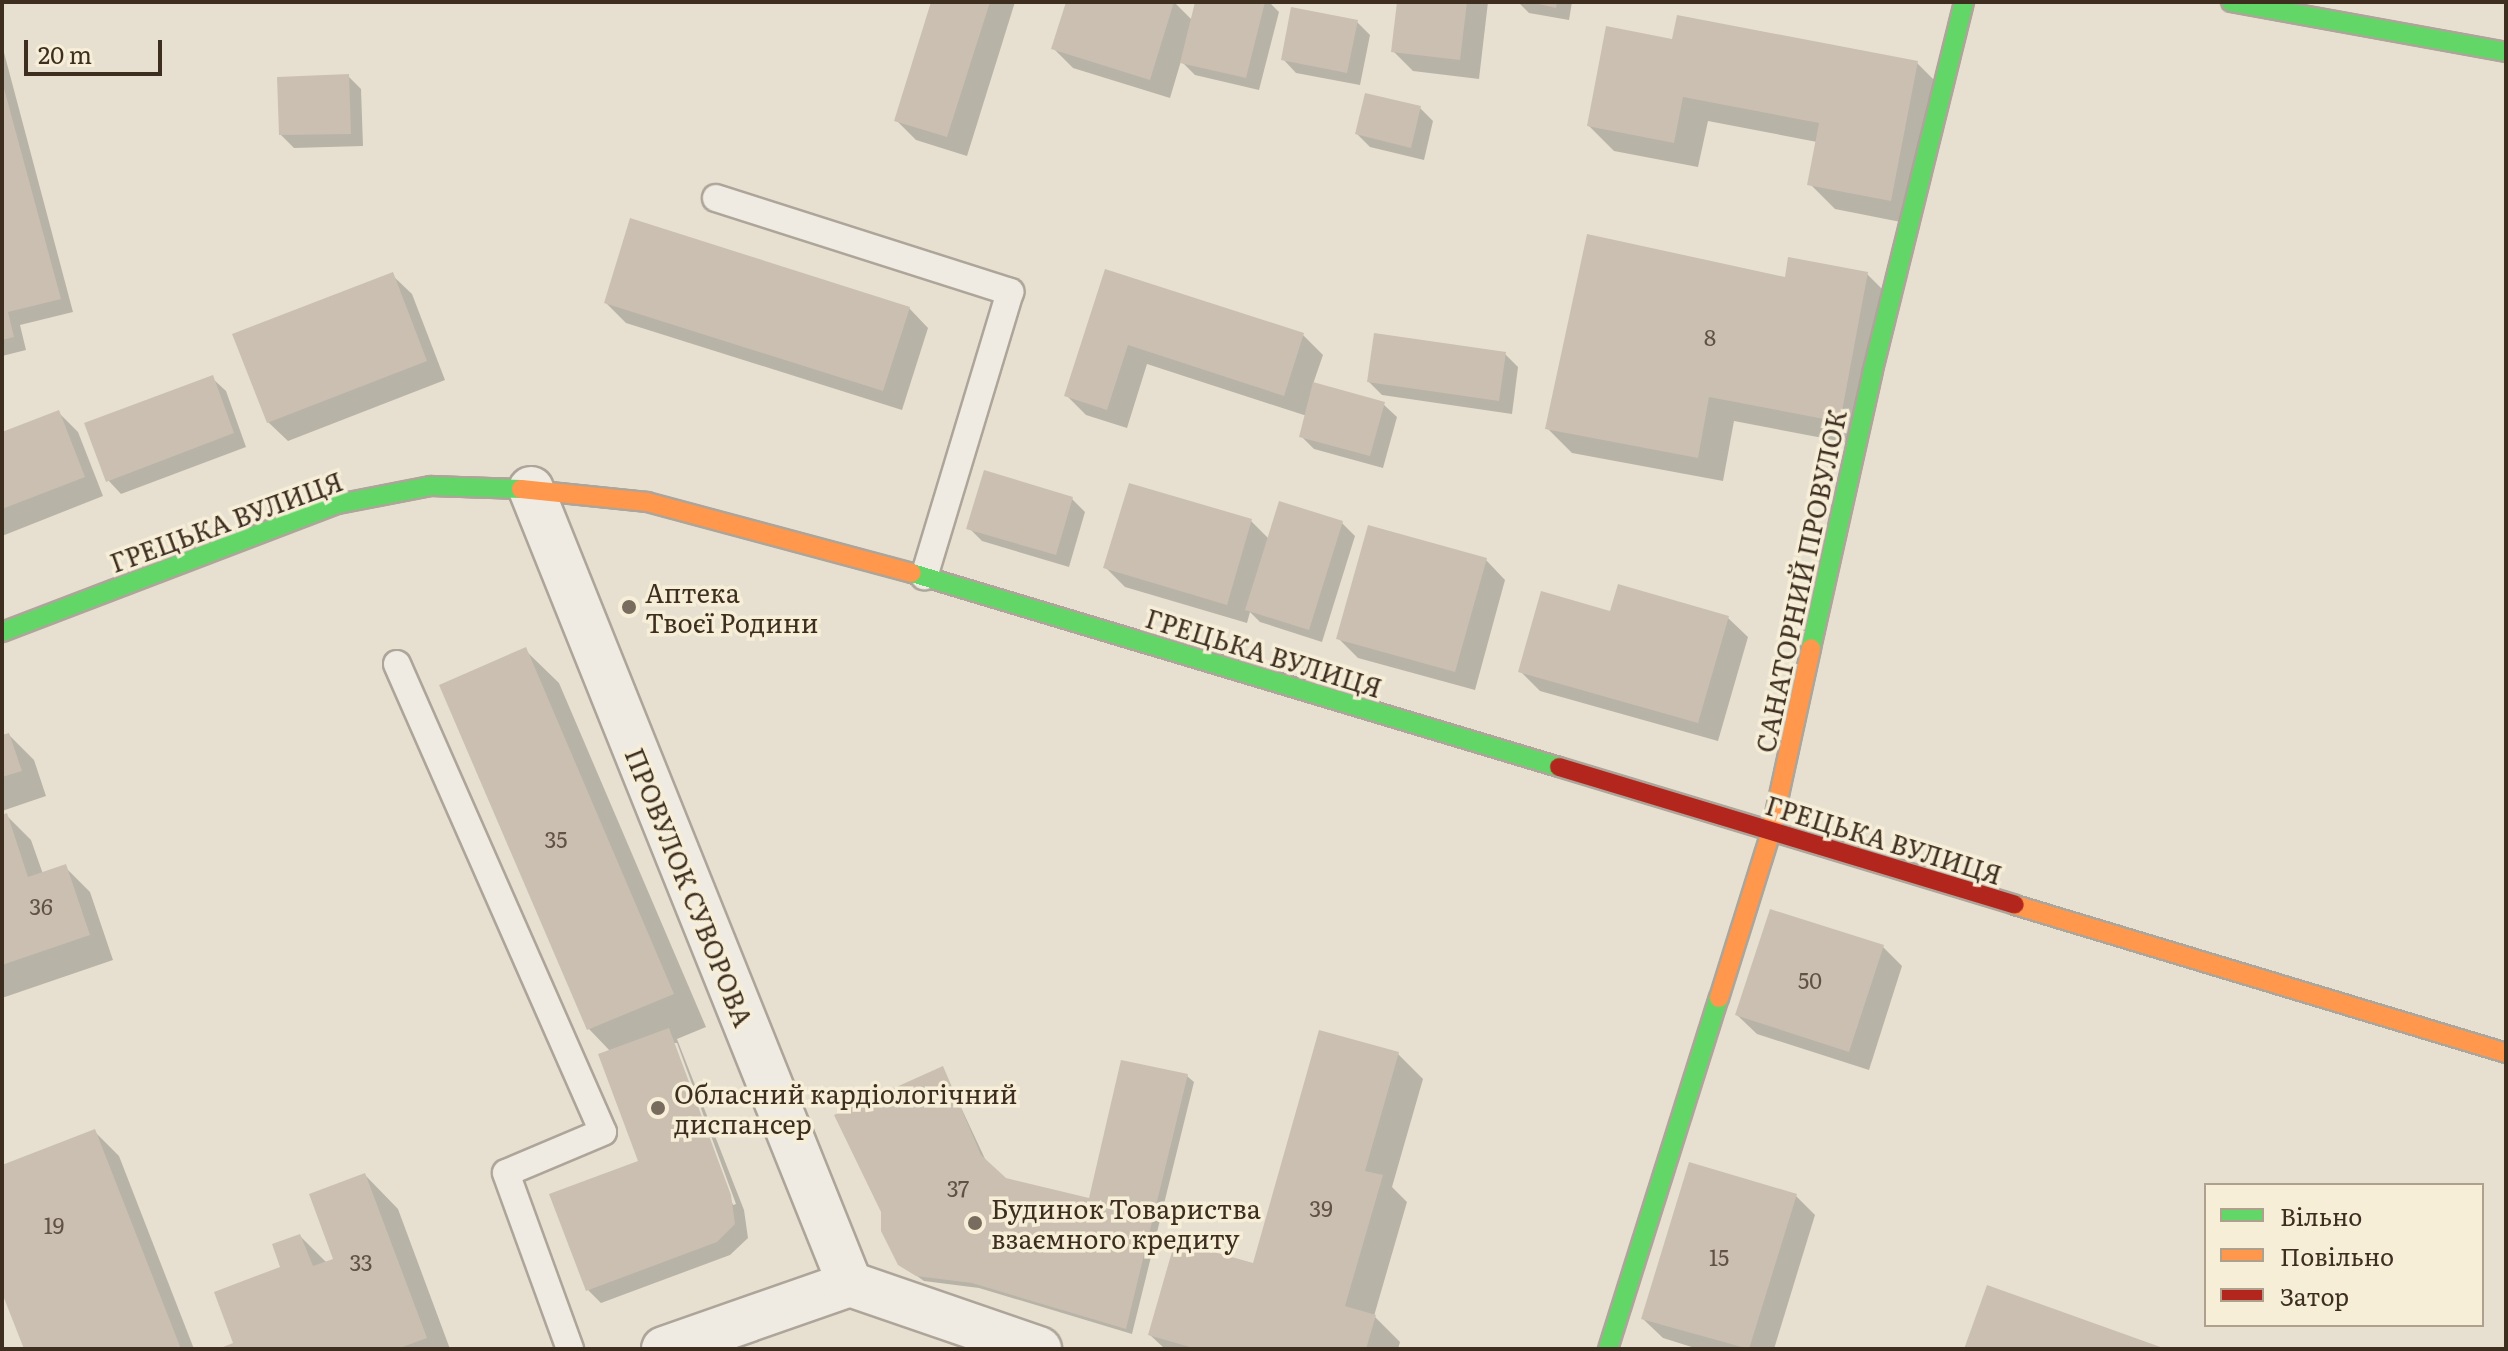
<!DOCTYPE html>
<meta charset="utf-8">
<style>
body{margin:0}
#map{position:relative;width:2508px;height:1351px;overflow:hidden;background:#e7e0d1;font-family:Literata,serif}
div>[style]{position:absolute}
.shadow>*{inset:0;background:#0003}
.building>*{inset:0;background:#cbbfb2}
.roads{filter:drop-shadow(2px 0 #ada599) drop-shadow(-2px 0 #ada599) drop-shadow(0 2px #ada599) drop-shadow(0 -2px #ada599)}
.lane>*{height:26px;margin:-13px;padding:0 13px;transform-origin:13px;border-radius:13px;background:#efebe3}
.street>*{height:44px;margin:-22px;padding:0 22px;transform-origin:22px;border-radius:22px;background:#efebe3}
.fast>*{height:18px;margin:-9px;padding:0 9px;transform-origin:9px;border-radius:9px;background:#63d668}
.slow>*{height:18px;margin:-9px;padding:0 9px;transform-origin:9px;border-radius:9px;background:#ff974d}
.jam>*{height:18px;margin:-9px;padding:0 9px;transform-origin:9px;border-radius:9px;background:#b3261e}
.dots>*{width:22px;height:22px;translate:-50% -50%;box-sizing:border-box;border:4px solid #f7eed8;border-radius:50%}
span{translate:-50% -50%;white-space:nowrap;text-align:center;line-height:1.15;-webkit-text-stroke:7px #f7eed8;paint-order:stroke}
.number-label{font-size:22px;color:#605244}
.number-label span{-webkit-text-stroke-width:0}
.street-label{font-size:26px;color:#3d2e20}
.poi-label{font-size:26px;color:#3d2e20}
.left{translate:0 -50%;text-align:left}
.frame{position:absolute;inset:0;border:4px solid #3d2e20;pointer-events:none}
.legend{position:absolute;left:2204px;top:1183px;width:280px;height:144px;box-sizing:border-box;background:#f7eed8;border:2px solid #ada18e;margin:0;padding:10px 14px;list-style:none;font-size:24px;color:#3d2e20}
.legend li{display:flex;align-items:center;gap:16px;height:40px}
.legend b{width:40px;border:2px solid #ada18e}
.scale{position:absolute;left:24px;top:40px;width:138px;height:36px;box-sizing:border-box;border:4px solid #3d2e20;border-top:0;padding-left:10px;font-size:24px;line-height:28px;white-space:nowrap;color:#3d2e20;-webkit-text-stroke:6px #f7eed8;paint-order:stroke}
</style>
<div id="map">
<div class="shadow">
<div style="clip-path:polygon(933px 2px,1015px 2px,967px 156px,916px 140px,896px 120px)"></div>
<div style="clip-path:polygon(1068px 2px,1174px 2px,1192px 20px,1197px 2px,1269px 2px,1279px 12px,1259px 90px,1195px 75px,1181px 61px,1170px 98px,1073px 68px,1054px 49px)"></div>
<div style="clip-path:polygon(1399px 2px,1488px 2px,1479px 79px,1413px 71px,1393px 51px)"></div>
<div style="clip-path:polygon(1518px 2px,1572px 2px,1569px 20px,1529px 13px)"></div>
<div style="clip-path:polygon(1357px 22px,1370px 35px,1360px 85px,1296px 73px,1283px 59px)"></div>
<div style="clip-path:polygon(1674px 41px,1917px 63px,1942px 88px,1916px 225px,1835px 209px,1810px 184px,1817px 142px,1708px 121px,1698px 167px,1614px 151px,1589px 126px)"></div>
<div style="clip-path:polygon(2px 45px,73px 312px,20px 325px,26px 350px,2px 356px)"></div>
<div style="clip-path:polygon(348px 76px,361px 89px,363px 146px,294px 148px,281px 135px)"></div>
<div style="clip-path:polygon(1420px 108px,1433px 121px,1424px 160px,1370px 147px,1357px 134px)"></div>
<div style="clip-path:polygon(1107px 271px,1303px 335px,1323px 355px,1313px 384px,1383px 404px,1397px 417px,1383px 468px,1314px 449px,1301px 436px,1307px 416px,1147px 364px,1127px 428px,1086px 415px,1067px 396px)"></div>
<div style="clip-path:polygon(1867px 274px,1892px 299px,1865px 446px,1734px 421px,1723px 481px,1572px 453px,1547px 428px,1786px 279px)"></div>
<div style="clip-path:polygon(392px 275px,412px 294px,445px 380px,288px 441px,268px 422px)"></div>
<div style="clip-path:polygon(606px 303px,909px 308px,928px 328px,902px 410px,626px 323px)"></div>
<div style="clip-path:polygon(1505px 354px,1518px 367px,1512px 414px,1382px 395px,1369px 382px)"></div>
<div style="clip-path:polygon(212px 378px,226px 391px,246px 447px,121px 494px,108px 480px)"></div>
<div style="clip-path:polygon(58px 412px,78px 432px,103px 496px,2px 536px,2px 434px)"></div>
<div style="clip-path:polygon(1072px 499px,1085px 512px,1069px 567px,982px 541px,969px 528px)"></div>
<div style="clip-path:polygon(1251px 521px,1269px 539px,1342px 523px,1355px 536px,1322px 642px,1260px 622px,1250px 612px,1247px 623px,1125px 587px,1106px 568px)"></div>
<div style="clip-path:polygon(1486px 560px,1505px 580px,1475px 690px,1358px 658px,1338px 638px)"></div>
<div style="clip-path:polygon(1612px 613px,1728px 618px,1748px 637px,1718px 741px,1540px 691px,1520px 671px)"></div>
<div style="clip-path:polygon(evenodd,525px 650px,559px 683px,706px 1027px,677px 1039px,744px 1210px,748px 1238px,730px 1255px,601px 1303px,588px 1290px,640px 1162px,611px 1052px,589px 1029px,525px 650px,672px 1043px,677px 1043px,736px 1204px,733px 1205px,672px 1043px)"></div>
<div style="clip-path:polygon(9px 735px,34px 760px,46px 796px,2px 811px,2px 738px)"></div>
<div style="clip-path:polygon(6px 815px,31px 840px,43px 874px,65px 867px,90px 892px,113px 960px,2px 998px,2px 817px)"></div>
<div style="clip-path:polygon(1883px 947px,1902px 966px,1869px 1070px,1757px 1034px,1737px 1015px)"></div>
<div style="clip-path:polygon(1398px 1054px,1423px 1079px,1392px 1187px,1407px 1202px,1374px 1316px,1400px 1342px,1398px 1349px,1165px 1349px,1150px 1335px,1255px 1266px)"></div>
<div style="clip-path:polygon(943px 1069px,987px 1163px,1005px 1180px,1091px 1200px,1187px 1076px,1194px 1082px,1132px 1334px,979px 1288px,924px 1281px,900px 1264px)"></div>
<div style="clip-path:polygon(94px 1131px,119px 1156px,194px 1349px,26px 1349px,2px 1288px,2px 1167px)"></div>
<div style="clip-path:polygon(365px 1175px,398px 1209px,450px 1349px,223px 1349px,236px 1344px,300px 1236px,327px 1263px,336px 1260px)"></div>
<div style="clip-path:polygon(1796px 1196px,1815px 1215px,1774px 1349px,1698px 1349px,1663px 1338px,1643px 1319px)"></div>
</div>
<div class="building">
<div style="clip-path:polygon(931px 2px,990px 2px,947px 137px,894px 121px)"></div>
<div style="clip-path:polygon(1066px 2px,1174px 2px,1150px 80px,1051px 49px)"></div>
<div style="clip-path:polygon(1195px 2px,1265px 2px,1246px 78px,1180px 63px)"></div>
<div style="clip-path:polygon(1397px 2px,1467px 2px,1460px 60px,1391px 52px)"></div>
<div style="clip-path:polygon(1530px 2px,1557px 2px,1556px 8px)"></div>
<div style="clip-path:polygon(1291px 7px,1358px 20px,1347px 73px,1281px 60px)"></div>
<div style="clip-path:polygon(1677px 15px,1918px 61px,1891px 201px,1807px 185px,1819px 123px,1683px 97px,1674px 143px,1587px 126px,1606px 26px,1672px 39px)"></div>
<div style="clip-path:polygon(349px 74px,351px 134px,279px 135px,277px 77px)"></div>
<div style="clip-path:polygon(2px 81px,61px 299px,8px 312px,14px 337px,2px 340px)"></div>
<div style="clip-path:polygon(1365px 93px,1421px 106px,1411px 148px,1355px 134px)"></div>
<div style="clip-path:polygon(630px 218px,910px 307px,883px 391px,604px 303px)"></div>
<div style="clip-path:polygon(1587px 234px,1785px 277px,1788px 257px,1868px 272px,1840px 422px,1709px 397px,1698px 458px,1545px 429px)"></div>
<div style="clip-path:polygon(1105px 269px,1304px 333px,1284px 396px,1128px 345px,1107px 410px,1064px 396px)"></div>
<div style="clip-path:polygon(393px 272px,427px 361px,267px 423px,232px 334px)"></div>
<div style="clip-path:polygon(1374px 333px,1506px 352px,1499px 401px,1367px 382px)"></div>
<div style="clip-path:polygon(213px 375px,234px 433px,106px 482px,84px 423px)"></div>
<div style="clip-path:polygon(1313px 382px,1385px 402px,1370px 456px,1299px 437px)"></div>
<div style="clip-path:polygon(59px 410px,85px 477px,2px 509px,2px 432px)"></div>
<div style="clip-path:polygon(984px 470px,1073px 497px,1056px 555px,966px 529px)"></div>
<div style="clip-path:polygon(1129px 483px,1252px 519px,1227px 605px,1103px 568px)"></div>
<div style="clip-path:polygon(1279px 501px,1343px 521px,1309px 630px,1245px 610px)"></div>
<div style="clip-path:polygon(1368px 525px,1487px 558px,1455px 672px,1336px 639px)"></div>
<div style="clip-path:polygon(1618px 584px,1729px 616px,1698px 723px,1518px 672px,1541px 591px,1610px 611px)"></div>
<div style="clip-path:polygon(526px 647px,674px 994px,587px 1030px,439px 685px)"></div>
<div style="clip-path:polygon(9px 733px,22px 771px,2px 777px,2px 735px)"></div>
<div style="clip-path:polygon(7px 813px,28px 877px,66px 864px,90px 935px,2px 965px,2px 815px)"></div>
<div style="clip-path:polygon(1770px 909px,1884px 945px,1849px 1052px,1735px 1015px)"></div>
<div style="clip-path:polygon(669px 1028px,731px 1195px,735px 1224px,717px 1242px,586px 1291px,549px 1194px,638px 1161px,598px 1054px)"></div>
<div style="clip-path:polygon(1319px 1030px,1399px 1052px,1365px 1171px,1383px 1175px,1345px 1306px,1376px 1315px,1366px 1349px,1197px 1349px,1148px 1335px,1175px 1241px,1253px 1263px)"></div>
<div style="clip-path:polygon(1121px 1060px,1188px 1074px,1126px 1329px,972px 1283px,916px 1276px,898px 1265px,881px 1231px,881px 1212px,834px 1115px,943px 1066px,981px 1155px,1006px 1178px,1089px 1198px)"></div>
<div style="clip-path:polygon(95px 1129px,181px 1349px,24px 1349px,2px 1293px,2px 1165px)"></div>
<div style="clip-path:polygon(1689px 1162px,1797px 1194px,1749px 1349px,1641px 1319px)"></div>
<div style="clip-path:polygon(365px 1173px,427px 1338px,397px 1349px,218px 1349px,233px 1343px,214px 1292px,280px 1267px,272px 1244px,300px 1234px,313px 1266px,333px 1259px,309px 1194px)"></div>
<div style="clip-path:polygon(1987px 1285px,2166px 1349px,1964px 1349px)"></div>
</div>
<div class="roads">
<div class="lane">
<div style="left:716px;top:198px;width:309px;rotate:17.7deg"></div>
<div style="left:1010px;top:292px;width:297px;rotate:106.8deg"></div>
<div style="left:397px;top:664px;width:511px;rotate:66.24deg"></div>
<div style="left:603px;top:1132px;width:105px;rotate:157.1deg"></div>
<div style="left:506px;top:1173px;width:187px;rotate:70deg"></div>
</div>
<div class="street">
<div style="left:531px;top:489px;width:857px;rotate:68.14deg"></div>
<div style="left:664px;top:1349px;width:197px;rotate:-19.3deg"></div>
<div style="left:850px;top:1284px;width:200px;rotate:19deg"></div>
</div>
<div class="fast">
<div style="left:2231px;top:2px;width:280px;rotate:10.3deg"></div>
<div style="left:912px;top:573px;width:675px;rotate:16.69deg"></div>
<div style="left:2px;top:632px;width:360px;rotate:-20.9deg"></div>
<div style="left:338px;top:504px;width:95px;rotate:-11deg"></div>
<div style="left:431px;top:486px;width:90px;rotate:1.9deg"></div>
<div style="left:1811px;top:648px;width:281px;rotate:-77.4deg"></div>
<div style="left:1872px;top:374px;width:383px;rotate:-76.1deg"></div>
<div style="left:1608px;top:1349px;width:368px;rotate:-72.5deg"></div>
</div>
<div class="slow">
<div style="left:521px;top:489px;width:127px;rotate:5.9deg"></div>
<div style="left:647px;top:502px;width:274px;rotate:15deg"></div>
<div style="left:2015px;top:905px;width:513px;rotate:16.77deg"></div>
<div style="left:1719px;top:998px;width:174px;rotate:-72.6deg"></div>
<div style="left:1771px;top:832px;width:188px;rotate:-77.7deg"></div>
</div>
<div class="jam">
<div style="left:1559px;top:767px;width:476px;rotate:16.8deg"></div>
</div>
</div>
<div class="dots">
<div style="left:629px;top:607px;background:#786c5e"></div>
<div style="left:658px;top:1108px;background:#786c5e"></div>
<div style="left:975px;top:1223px;background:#786c5e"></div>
</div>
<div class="number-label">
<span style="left:1710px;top:337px">8</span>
<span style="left:556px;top:839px">35</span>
<span style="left:41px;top:906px">36</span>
<span style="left:1810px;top:980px">50</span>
<span style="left:958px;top:1188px">37</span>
<span style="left:1321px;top:1208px">39</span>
<span style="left:54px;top:1225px">19</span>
<span style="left:1719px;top:1257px">15</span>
<span style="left:361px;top:1262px">33</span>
</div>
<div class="street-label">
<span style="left:226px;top:521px;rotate:-20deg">ГРЕЦЬКА ВУЛИЦЯ</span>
<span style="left:1800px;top:581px;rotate:-78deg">САНАТОРНИЙ ПРОВУЛОК</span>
<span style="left:1264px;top:652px;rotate:17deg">ГРЕЦЬКА ВУЛИЦЯ</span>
<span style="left:1884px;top:839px;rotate:17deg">ГРЕЦЬКА ВУЛИЦЯ</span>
<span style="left:690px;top:887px;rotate:68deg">ПРОВУЛОК СУВОРОВА</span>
</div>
<div class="poi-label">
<span class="left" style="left:645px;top:607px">Аптека<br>Твоєї Родини</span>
<span class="left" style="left:674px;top:1108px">Обласний кардіологічний<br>диспансер</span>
<span class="left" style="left:991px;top:1223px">Будинок Товариства<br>взаємного кредиту</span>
</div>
<div class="frame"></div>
<ul class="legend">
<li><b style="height:10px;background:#63d668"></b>Вільно</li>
<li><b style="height:10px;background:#ff974d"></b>Повільно</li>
<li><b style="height:10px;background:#b3261e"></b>Затор</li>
</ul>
<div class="scale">20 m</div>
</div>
